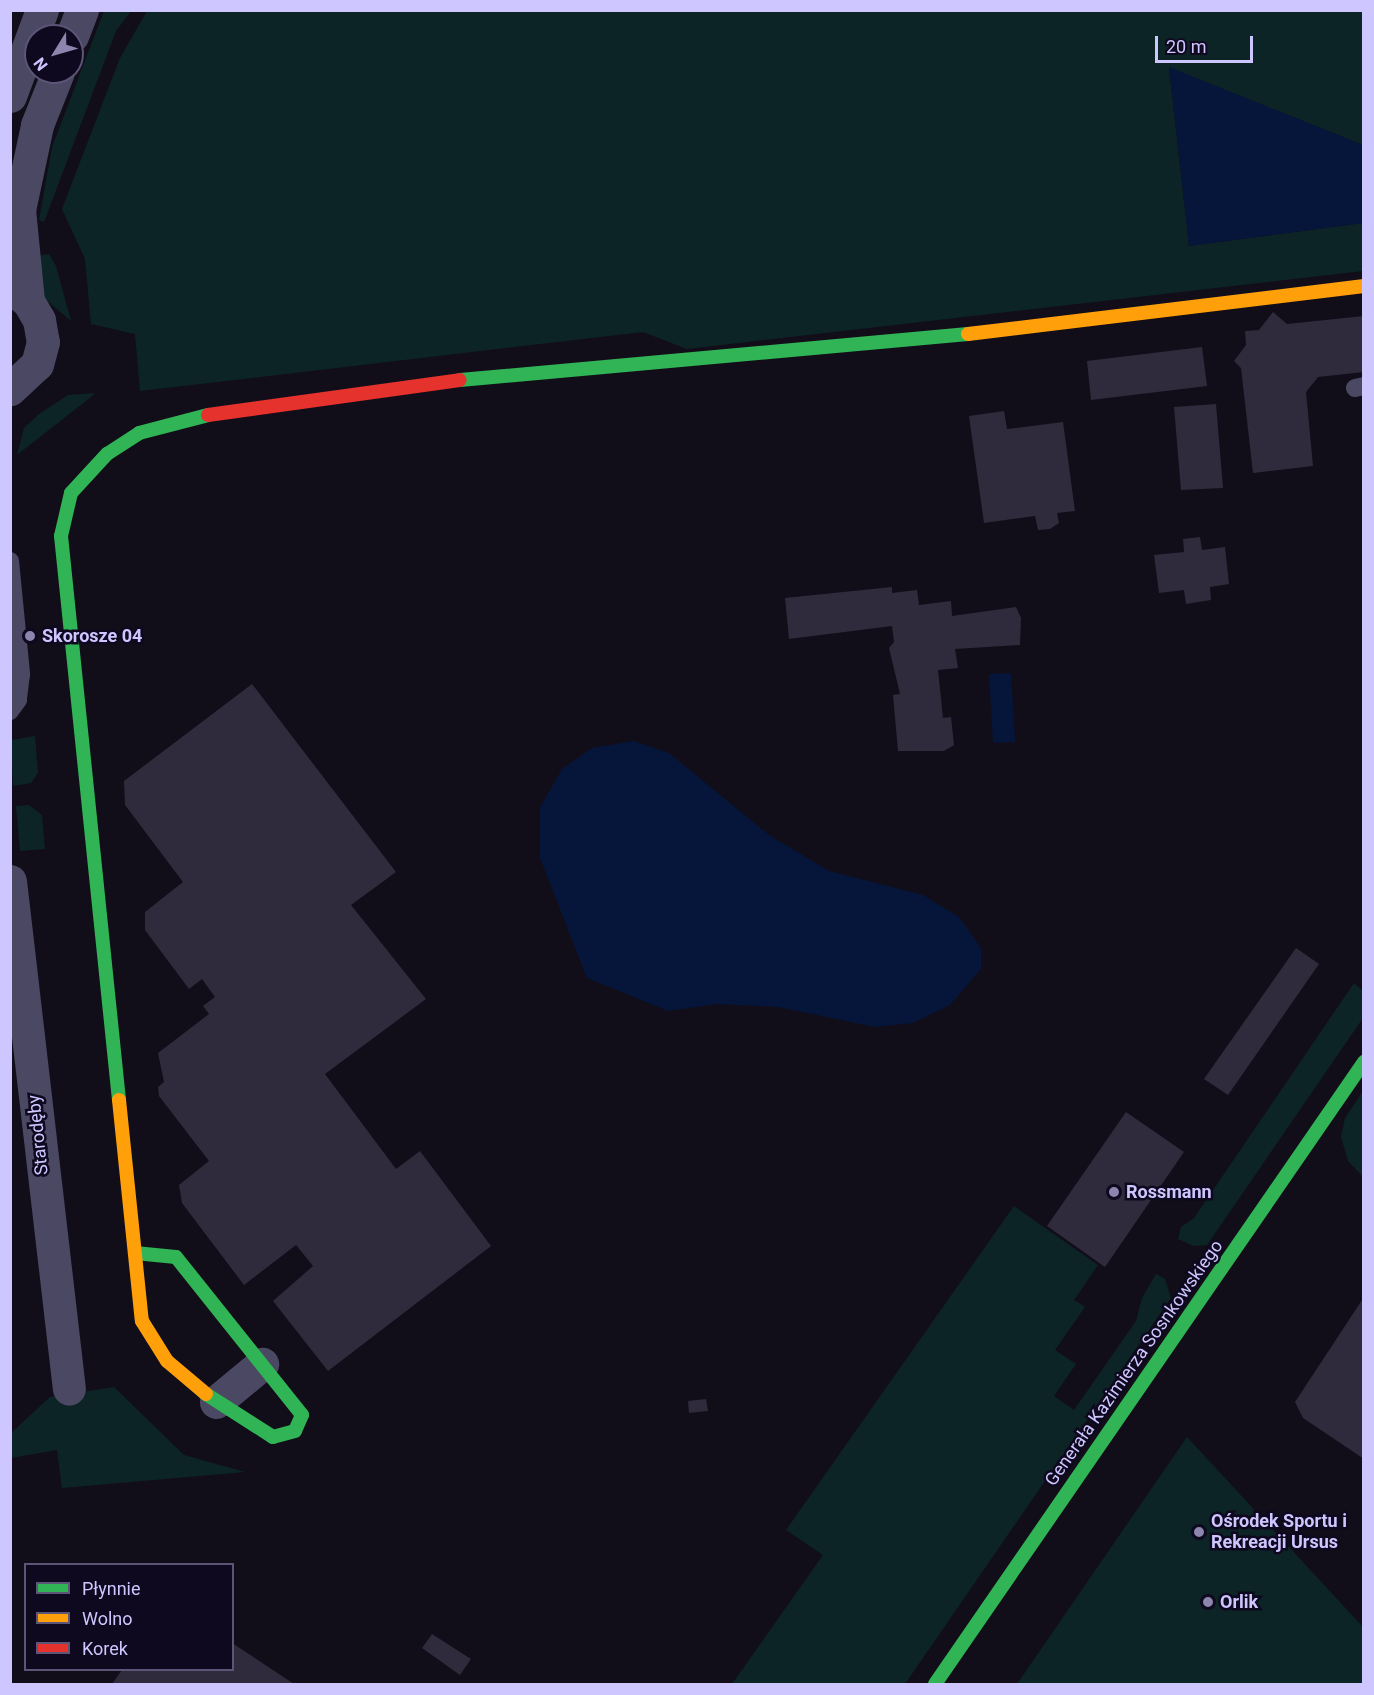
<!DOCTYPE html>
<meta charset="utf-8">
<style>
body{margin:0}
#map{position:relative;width:1374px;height:1695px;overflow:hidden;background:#110e19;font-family:Roboto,sans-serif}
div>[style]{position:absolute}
.green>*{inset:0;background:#0d2426}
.water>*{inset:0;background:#05163a}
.building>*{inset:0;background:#2f2b3d}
.lane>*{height:18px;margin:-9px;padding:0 9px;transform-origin:9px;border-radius:9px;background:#4a4863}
.street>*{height:33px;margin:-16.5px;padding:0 16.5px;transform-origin:16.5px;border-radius:16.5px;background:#4a4863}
.fast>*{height:14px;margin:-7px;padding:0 7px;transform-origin:7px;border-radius:7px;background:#30b455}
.slow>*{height:14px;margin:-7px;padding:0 7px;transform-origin:7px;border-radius:7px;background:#ff9f0a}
.jam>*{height:14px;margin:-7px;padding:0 7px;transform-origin:7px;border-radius:7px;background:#e5322d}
.dots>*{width:16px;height:16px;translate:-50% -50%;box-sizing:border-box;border:3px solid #0e091e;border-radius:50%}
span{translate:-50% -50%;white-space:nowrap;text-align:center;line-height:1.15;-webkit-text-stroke:5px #0e091e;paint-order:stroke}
.poi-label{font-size:18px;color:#cec6ff;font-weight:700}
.left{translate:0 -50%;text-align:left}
.street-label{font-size:18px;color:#cec6ff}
.frame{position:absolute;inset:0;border:12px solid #cec6ff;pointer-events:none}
.legend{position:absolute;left:24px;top:1563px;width:210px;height:108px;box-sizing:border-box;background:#0e091e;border:2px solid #5b5578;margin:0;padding:8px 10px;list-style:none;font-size:18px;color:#cec6ff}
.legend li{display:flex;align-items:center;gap:12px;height:30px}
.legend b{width:30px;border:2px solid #5b5578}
.north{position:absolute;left:24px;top:24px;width:60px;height:60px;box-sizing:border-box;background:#0e091e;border:2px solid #5b5578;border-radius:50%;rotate:233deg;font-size:16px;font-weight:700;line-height:24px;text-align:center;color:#cec6ff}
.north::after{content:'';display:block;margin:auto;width:21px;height:27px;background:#8c86ae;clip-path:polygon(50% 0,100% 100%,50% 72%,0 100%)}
.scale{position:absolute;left:1155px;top:36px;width:98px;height:27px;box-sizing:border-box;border:3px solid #cec6ff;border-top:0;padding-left:8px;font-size:18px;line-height:21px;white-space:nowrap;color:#cec6ff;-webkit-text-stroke:4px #0e091e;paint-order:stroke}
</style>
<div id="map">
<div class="green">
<div style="clip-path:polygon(104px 11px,131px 11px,116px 31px,44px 222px,39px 220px,52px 147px)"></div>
<div style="clip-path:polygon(147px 11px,1363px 11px,1363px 145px,1169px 68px,1189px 246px,1363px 223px,1363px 271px,687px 349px,643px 332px,140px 391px,135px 334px,91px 324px,85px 259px,62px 209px,120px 58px)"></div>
<div style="clip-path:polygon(49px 254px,56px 266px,71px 321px,45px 299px,37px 279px,37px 256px)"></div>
<div style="clip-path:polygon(95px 393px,91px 397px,17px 455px,24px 428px,39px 414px,68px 395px)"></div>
<div style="clip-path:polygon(35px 736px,38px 773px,31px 783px,13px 786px,11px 740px)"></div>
<div style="clip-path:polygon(29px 805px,42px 815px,45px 849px,20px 851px,16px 806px)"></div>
<div style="clip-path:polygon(1354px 983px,1363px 991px,1363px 1018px,1207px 1245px,1194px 1246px,1178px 1239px,1181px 1227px,1194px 1218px)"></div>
<div style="clip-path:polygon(1363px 1091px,1363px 1177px,1348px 1161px,1341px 1137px,1345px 1118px)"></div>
<div style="clip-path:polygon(1014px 1206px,1098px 1265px,1074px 1300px,1085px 1307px,1055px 1350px,1076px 1364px,1054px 1396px,1074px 1410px,1136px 1321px,1142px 1298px,1156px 1274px,1165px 1279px,1171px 1298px,905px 1684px,732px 1684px,823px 1555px,786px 1530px)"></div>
<div style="clip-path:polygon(114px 1387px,184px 1455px,245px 1472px,62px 1488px,57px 1450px,11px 1458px,10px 1434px,50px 1397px)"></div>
<div style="clip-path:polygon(1187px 1437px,1363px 1627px,1363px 1684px,1017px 1684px)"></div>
</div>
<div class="water">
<div style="clip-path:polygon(1169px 67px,1363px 145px,1363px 223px,1189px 246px)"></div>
<div style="clip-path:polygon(1011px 673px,1015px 742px,993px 743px,989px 674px)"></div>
<div style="clip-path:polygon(634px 741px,669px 753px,769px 835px,829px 871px,923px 895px,959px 917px,981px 948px,981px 969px,950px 1005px,913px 1023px,875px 1027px,778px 1007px,717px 1004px,668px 1011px,587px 978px,540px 858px,540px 807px,562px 769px,592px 748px)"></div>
</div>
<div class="building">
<div style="clip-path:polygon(1273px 312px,1287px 324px,1364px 316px,1364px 372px,1318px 377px,1306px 392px,1313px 466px,1253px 473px,1241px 368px,1234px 361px,1246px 345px,1245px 331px,1259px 330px)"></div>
<div style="clip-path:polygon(1202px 347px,1207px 386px,1091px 400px,1087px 361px)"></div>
<div style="clip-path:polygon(1216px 404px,1223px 488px,1181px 490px,1174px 407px)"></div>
<div style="clip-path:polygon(1004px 411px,1007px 429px,1063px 422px,1075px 511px,1057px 513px,1059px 523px,1050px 529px,1038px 530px,1035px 516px,984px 523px,969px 416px)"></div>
<div style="clip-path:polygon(1200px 537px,1202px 550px,1225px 547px,1229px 584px,1210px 587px,1211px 600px,1186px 604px,1184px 590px,1159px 593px,1154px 555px,1184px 552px,1183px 539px)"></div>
<div style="clip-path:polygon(892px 587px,892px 593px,917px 590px,919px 605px,951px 601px,952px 616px,1016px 607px,1021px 618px,1020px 645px,955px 649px,958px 668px,938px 670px,943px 718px,951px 717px,954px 745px,944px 751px,898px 751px,893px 695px,900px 694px,889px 648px,894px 642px,892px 626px,789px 639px,785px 598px)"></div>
<div style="clip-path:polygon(252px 684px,396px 872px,351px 905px,426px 999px,325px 1074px,396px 1169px,420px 1151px,491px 1246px,328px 1371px,273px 1301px,313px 1266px,296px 1245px,244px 1285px,182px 1203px,179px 1185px,209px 1161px,159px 1096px,158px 1087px,164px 1082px,158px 1053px,209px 1014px,203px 1006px,215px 997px,202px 979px,189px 989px,145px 930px,145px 912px,183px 882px,125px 805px,124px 781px)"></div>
<div style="clip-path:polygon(1296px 948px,1319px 964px,1228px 1095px,1204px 1079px)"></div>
<div style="clip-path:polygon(1126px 1112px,1184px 1152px,1105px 1267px,1047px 1226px)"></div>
<div style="clip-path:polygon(1364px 1297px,1364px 1459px,1303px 1418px,1295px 1402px)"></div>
<div style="clip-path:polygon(706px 1399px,708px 1411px,689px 1413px,688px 1401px)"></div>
<div style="clip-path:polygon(432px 1634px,471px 1659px,460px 1675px,422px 1648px)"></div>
<div style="clip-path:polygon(232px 1643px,294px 1684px,112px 1684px,122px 1670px,232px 1670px)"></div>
</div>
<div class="lane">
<div style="left:1355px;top:388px;width:9px;rotate:-13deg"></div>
<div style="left:10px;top:561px;width:114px;rotate:84.4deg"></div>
<div style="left:21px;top:674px;width:26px;rotate:97deg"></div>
<div style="left:18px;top:700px;width:14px;rotate:126deg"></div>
</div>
<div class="street">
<div style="left:72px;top:36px;width:28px;rotate:-69deg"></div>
<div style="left:10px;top:96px;width:92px;rotate:-69.6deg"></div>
<div style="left:10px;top:288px;width:22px;rotate:36deg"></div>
<div style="left:28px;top:301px;width:22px;rotate:60deg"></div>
<div style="left:39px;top:320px;width:22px;rotate:80deg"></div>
<div style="left:43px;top:342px;width:23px;rotate:105deg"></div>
<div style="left:37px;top:364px;width:37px;rotate:137deg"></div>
<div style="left:28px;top:301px;width:91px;rotate:-95.6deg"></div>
<div style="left:19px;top:210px;width:87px;rotate:-78deg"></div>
<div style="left:37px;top:125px;width:57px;rotate:-68.4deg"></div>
<div style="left:10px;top:881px;width:511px;rotate:83.38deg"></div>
<div style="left:216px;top:1402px;width:60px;rotate:-39.6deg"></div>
</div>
<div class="fast">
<div style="left:460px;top:380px;width:510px;rotate:-5.17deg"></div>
<div style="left:119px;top:1100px;width:567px;rotate:-95.87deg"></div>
<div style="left:61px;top:536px;width:44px;rotate:-76.9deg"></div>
<div style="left:71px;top:493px;width:53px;rotate:-47.3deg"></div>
<div style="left:107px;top:454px;width:38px;rotate:-33deg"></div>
<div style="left:139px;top:433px;width:71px;rotate:-14.6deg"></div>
<div style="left:135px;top:1253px;width:41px;rotate:5.6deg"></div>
<div style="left:176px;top:1257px;width:202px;rotate:51.4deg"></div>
<div style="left:302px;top:1415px;width:17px;rotate:114deg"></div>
<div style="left:295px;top:1431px;width:23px;rotate:165deg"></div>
<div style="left:273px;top:1437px;width:80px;rotate:-147.3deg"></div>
<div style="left:935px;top:1684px;width:756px;rotate:-55.41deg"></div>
</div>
<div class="slow">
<div style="left:968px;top:334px;width:399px;rotate:-6.9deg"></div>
<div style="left:119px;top:1100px;width:222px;rotate:84.1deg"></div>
<div style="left:142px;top:1321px;width:47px;rotate:58deg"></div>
<div style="left:167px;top:1361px;width:51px;rotate:40.2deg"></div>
</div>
<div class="jam">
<div style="left:208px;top:415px;width:254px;rotate:-7.9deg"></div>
</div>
<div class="dots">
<div style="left:30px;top:636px;background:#8c86ae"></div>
<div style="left:1114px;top:1192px;background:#8c86ae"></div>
<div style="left:1199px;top:1532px;background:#8c86ae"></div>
<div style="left:1208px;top:1602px;background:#8c86ae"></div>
</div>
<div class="poi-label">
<span class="left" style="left:42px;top:636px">Skorosze 04</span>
<span class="left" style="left:1126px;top:1192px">Rossmann</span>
<span class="left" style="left:1211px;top:1532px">Ośrodek Sportu i<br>Rekreacji Ursus</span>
<span class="left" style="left:1220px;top:1602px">Orlik</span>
</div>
<div class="street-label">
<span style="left:38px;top:1135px;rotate:-96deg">Starodęby</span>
<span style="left:1134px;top:1363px;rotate:-55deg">Generała Kazimierza Sosnkowskiego</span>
</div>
<div class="frame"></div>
<ul class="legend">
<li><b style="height:8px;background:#30b455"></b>Płynnie</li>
<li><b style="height:8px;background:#ff9f0a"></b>Wolno</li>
<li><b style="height:8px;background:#e5322d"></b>Korek</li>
</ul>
<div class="north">N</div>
<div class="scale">20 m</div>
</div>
